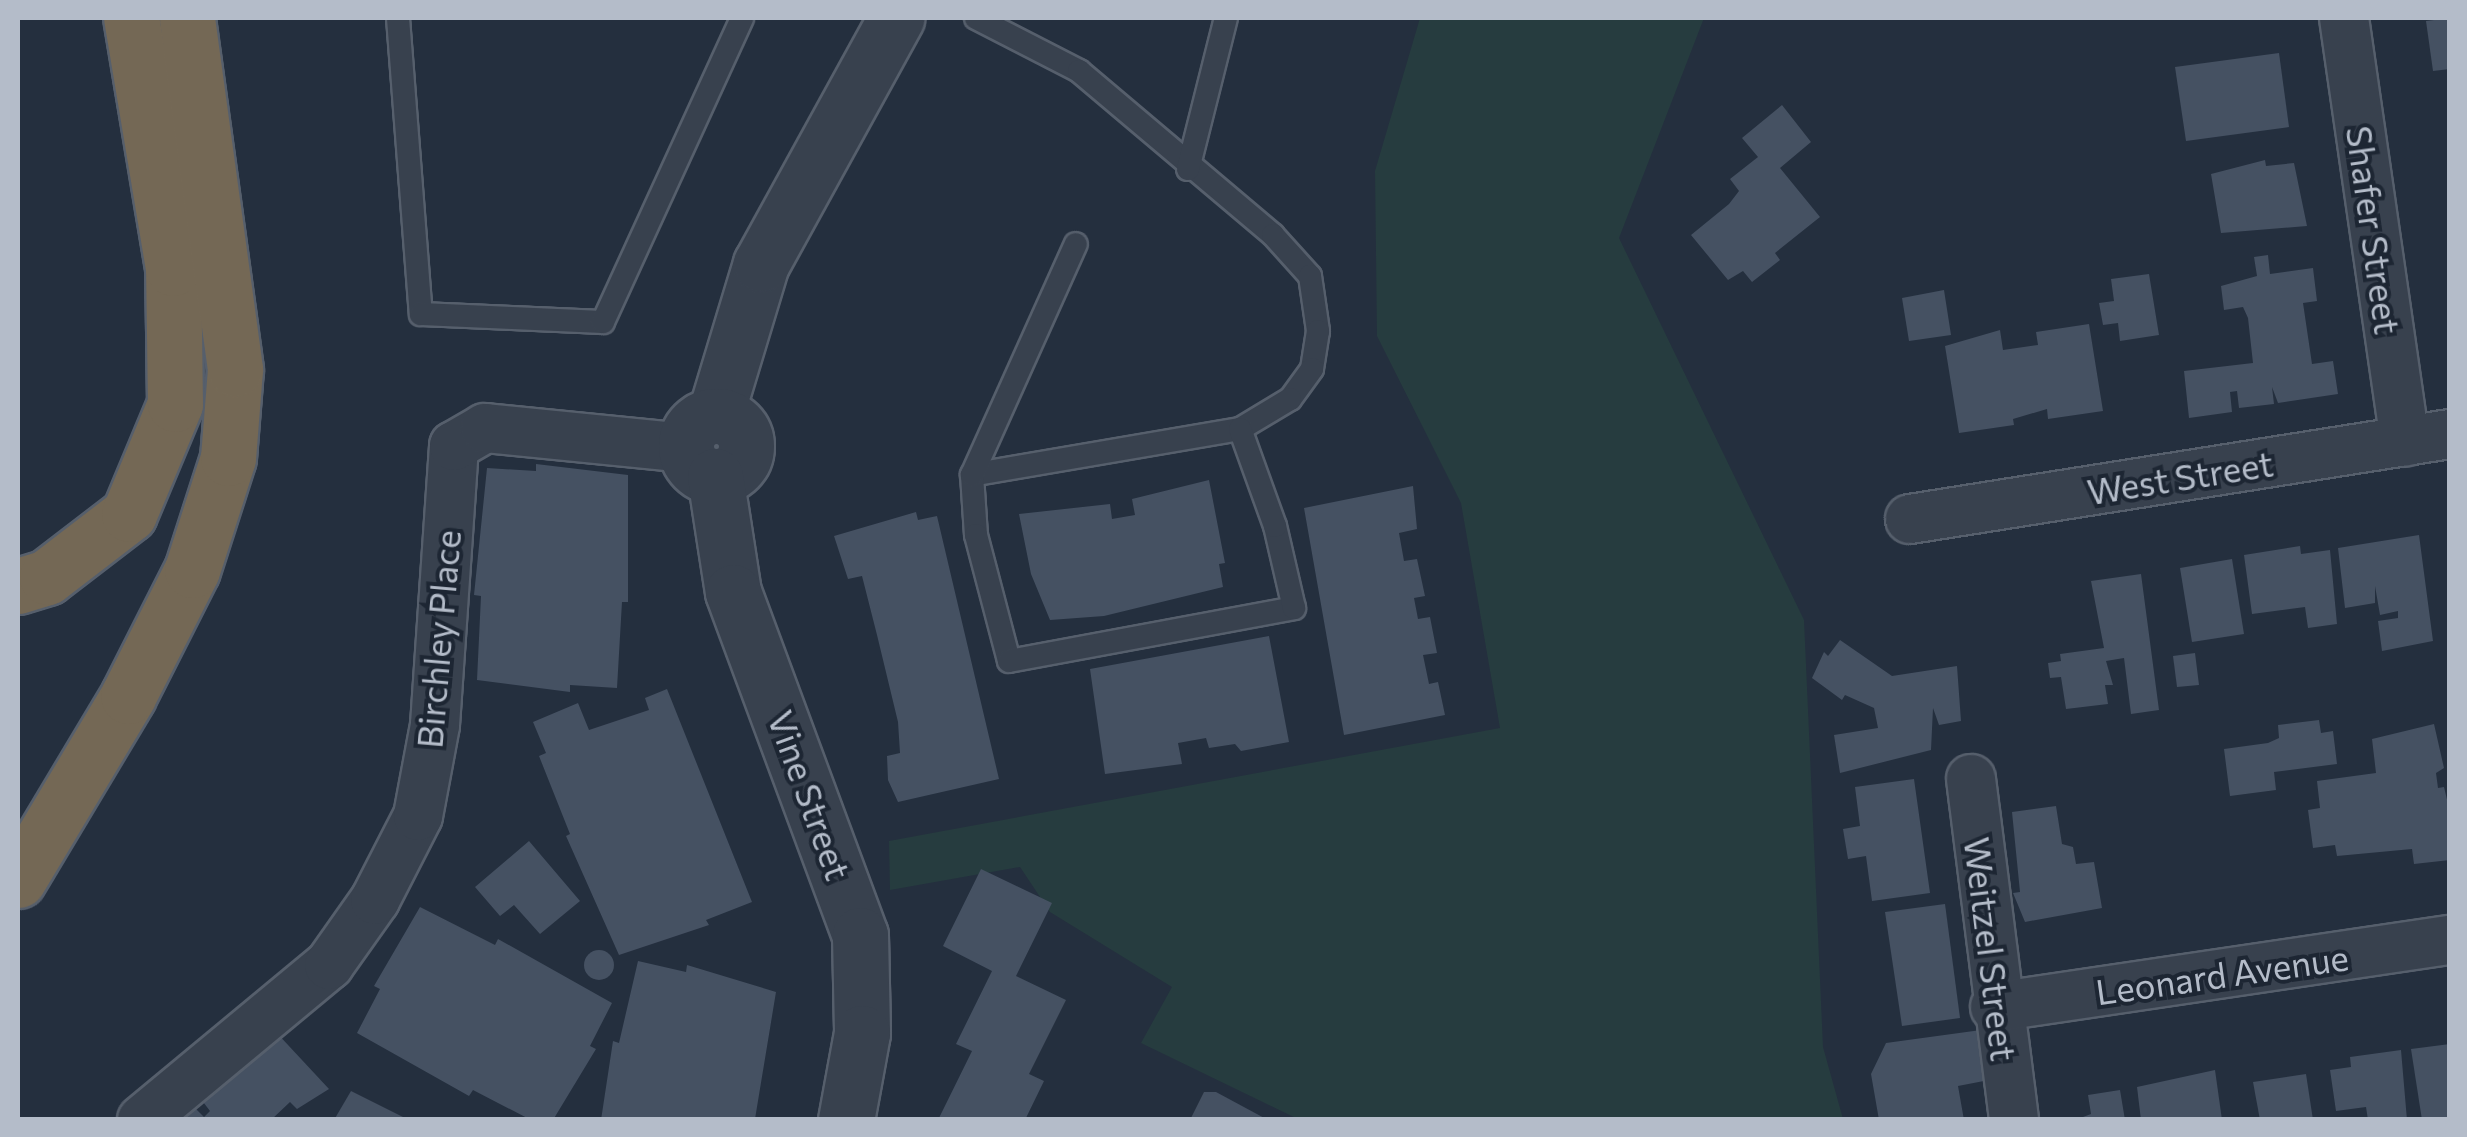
<!DOCTYPE html>
<style>
body{margin:0}
#map{position:relative;width:2467px;height:1137px;overflow:hidden;background:#242f3e;font-family:Commissioner,sans-serif}
div>[style]{position:absolute}
.green>*{inset:0;background:#263c3f}
.building>*{inset:0;background:#455162}
.round{border-radius:50%}
.roads{filter:drop-shadow(2px 0 #565f6c) drop-shadow(-2px 0 #565f6c) drop-shadow(0 2px #565f6c) drop-shadow(0 -2px #565f6c)}
.service>*{height:22px;margin:-11px;padding:0 11px;transform-origin:11px;border-radius:11px;background:#38414e}
.minor>*{height:48px;margin:-24px;padding:0 24px;transform-origin:24px;border-radius:24px;background:#38414e}
.tertiary>*{height:55px;margin:-27.5px;padding:0 27.5px;transform-origin:27.5px;border-radius:27.5px;background:#38414e}
.tertiary>.ring{margin:-27.5px;padding:0;box-sizing:content-box;background:none;border:55px solid #38414e;border-radius:50%}
.motorway>*{height:55px;margin:-27.5px;padding:0 27.5px;transform-origin:27.5px;border-radius:27.5px;background:#746855}
span{translate:-50% -50%;white-space:nowrap;text-align:center;line-height:1.15;-webkit-text-stroke:8px #1d2633;paint-order:stroke}
.street-label{font-size:35px;color:#b4bcc9}
.frame{position:absolute;inset:0;border:20px solid #b4bcc9;pointer-events:none}
</style>
<div id="map">
<div class="green">
<div style="clip-path:polygon(1420px 18px,1704px 18px,1619px 238px,1804px 620px,1823px 1047px,1843px 1119px,1298px 1119px,1141px 1043px,1172px 987px,1050px 912px,1020px 867px,890px 890px,889px 841px,1500px 728px,1461px 503px,1377px 336px,1375px 171px)"></div>
</div>
<div class="building">
<div style="clip-path:polygon(2450px 18px,2450px 69px,2433px 71px,2426px 21px)"></div>
<div style="clip-path:polygon(2279px 53px,2289px 127px,2186px 141px,2175px 67px)"></div>
<div style="clip-path:polygon(1782px 105px,1811px 142px,1780px 168px,1820px 217px,1775px 253px,1780px 260px,1752px 282px,1743px 271px,1728px 280px,1691px 235px,1729px 204px,1739px 191px,1730px 179px,1758px 157px,1742px 138px)"></div>
<div style="clip-path:polygon(2265px 160px,2266px 166px,2294px 163px,2307px 226px,2221px 233px,2211px 174px)"></div>
<div style="clip-path:polygon(2268px 255px,2270px 274px,2313px 268px,2317px 301px,2303px 303px,2312px 364px,2333px 361px,2338px 394px,2278px 403px,2272px 387px,2274px 404px,2239px 408px,2237px 391px,2230px 392px,2232px 412px,2189px 418px,2184px 371px,2253px 363px,2248px 318px,2243px 307px,2224px 310px,2221px 286px,2257px 276px,2254px 257px)"></div>
<div style="clip-path:polygon(2149px 274px,2159px 335px,2120px 341px,2118px 323px,2103px 325px,2099px 303px,2114px 301px,2111px 279px)"></div>
<div style="clip-path:polygon(1944px 290px,1951px 335px,1909px 341px,1902px 298px)"></div>
<div style="clip-path:polygon(2089px 324px,2103px 411px,2048px 419px,2047px 409px,2013px 419px,2014px 425px,1959px 433px,1945px 346px,2000px 330px,2003px 350px,2038px 345px,2036px 332px)"></div>
<div style="clip-path:polygon(536px 464px,628px 475px,628px 602px,622px 602px,617px 688px,570px 685px,570px 692px,477px 680px,481px 596px,474px 595px,487px 468px,536px 471px)"></div>
<div style="clip-path:polygon(1209px 480px,1225px 563px,1219px 564px,1223px 587px,1104px 616px,1050px 620px,1031px 574px,1019px 514px,1110px 504px,1112px 519px,1135px 515px,1132px 499px)"></div>
<div style="clip-path:polygon(1413px 486px,1417px 529px,1399px 533px,1404px 561px,1417px 559px,1425px 596px,1414px 598px,1418px 619px,1430px 617px,1437px 653px,1423px 655px,1429px 684px,1438px 682px,1445px 715px,1344px 735px,1304px 508px)"></div>
<div style="clip-path:polygon(916px 512px,918px 520px,937px 516px,999px 779px,898px 802px,888px 780px,887px 756px,900px 753px,898px 722px,877px 635px,862px 576px,848px 579px,834px 536px)"></div>
<div style="clip-path:polygon(2419px 535px,2433px 641px,2382px 651px,2378px 621px,2398px 618px,2398px 611px,2380px 615px,2375px 586px,2375px 603px,2345px 608px,2338px 548px)"></div>
<div style="clip-path:polygon(2300px 546px,2301px 554px,2330px 550px,2337px 624px,2308px 628px,2305px 607px,2252px 614px,2244px 555px)"></div>
<div style="clip-path:polygon(2232px 559px,2244px 634px,2192px 642px,2180px 568px)"></div>
<div style="clip-path:polygon(2141px 574px,2159px 710px,2131px 714px,2124px 658px,2106px 661px,2113px 685px,2105px 685px,2108px 704px,2066px 709px,2061px 677px,2050px 678px,2048px 663px,2061px 661px,2060px 654px,2104px 648px,2091px 581px)"></div>
<div style="clip-path:polygon(1269px 636px,1289px 742px,1241px 751px,1235px 744px,1209px 748px,1206px 738px,1178px 743px,1182px 764px,1105px 774px,1090px 669px)"></div>
<div style="clip-path:polygon(1840px 640px,1892px 676px,1957px 666px,1961px 721px,1939px 725px,1933px 708px,1931px 750px,1840px 773px,1834px 735px,1878px 728px,1874px 708px,1845px 695px,1842px 700px,1812px 678px,1824px 652px,1828px 656px)"></div>
<div style="clip-path:polygon(2195px 653px,2199px 685px,2177px 687px,2173px 656px)"></div>
<div style="clip-path:polygon(667px 689px,752px 902px,706px 920px,709px 925px,619px 955px,566px 836px,570px 834px,539px 756px,546px 753px,533px 722px,578px 703px,589px 730px,649px 710px,645px 698px)"></div>
<div style="clip-path:polygon(2319px 720px,2321px 733px,2333px 731px,2337px 764px,2274px 772px,2276px 790px,2230px 796px,2224px 749px,2268px 743px,2279px 738px,2278px 725px)"></div>
<div style="clip-path:polygon(2434px 724px,2444px 768px,2436px 773px,2438px 788px,2444px 787px,2450px 812px,2450px 860px,2414px 864px,2412px 849px,2337px 856px,2335px 845px,2313px 848px,2308px 810px,2320px 808px,2317px 781px,2376px 773px,2372px 739px)"></div>
<div style="clip-path:polygon(1914px 779px,1930px 893px,1872px 901px,1866px 856px,1848px 859px,1843px 829px,1860px 826px,1855px 787px)"></div>
<div style="clip-path:polygon(2056px 806px,2062px 844px,2073px 847px,2076px 864px,2094px 862px,2102px 908px,2025px 922px,2013px 893px,2020px 892px,2012px 812px)"></div>
<div style="clip-path:polygon(529px 841px,580px 901px,540px 934px,514px 905px,500px 916px,475px 887px)"></div>
<div style="clip-path:polygon(981px 869px,1052px 903px,1016px 976px,1066px 1000px,1029px 1074px,1044px 1081px,1025px 1120px,938px 1120px,972px 1051px,956px 1044px,992px 971px,943px 946px)"></div>
<div style="clip-path:polygon(1945px 904px,1960px 1018px,1902px 1026px,1885px 912px)"></div>
<div style="clip-path:polygon(420px 907px,495px 945px,498px 939px,612px 1003px,590px 1046px,596px 1049px,553px 1120px,531px 1120px,473px 1090px,469px 1096px,357px 1033px,380px 989px,374px 986px)"></div>
<div class="round" style="left:584px;top:950px;width:30px;height:30px"></div>
<div style="clip-path:polygon(638px 961px,686px 972px,687px 965px,776px 992px,755px 1119px,601px 1120px,613px 1041px,619px 1043px)"></div>
<div style="clip-path:polygon(1981px 1030px,1989px 1080px,1958px 1086px,1964px 1120px,1879px 1120px,1871px 1074px,1886px 1043px)"></div>
<div style="clip-path:polygon(275px 1031px,329px 1089px,297px 1109px,290px 1102px,271px 1120px,184px 1120px,196px 1109px,204px 1117px,210px 1111px,200px 1098px)"></div>
<div style="clip-path:polygon(2450px 1044px,2450px 1120px,2422px 1120px,2411px 1049px)"></div>
<div style="clip-path:polygon(2401px 1050px,2407px 1120px,2368px 1120px,2366px 1107px,2336px 1111px,2330px 1070px,2351px 1067px,2350px 1057px)"></div>
<div style="clip-path:polygon(2215px 1070px,2222px 1120px,2141px 1120px,2137px 1087px)"></div>
<div style="clip-path:polygon(2306px 1074px,2313px 1120px,2260px 1120px,2253px 1082px)"></div>
<div style="clip-path:polygon(2120px 1090px,2125px 1120px,2075px 1120px,2091px 1114px,2088px 1095px)"></div>
<div style="clip-path:polygon(351px 1091px,409px 1120px,334px 1120px)"></div>
<div style="clip-path:polygon(1204px 1092px,1216px 1092px,1268px 1120px,1190px 1120px)"></div>
</div>
<div class="roads">
<div class="service">
<div style="left:398px;top:18px;width:297px;rotate:85.6deg"></div>
<div style="left:421px;top:314px;width:182px;rotate:2.5deg"></div>
<div style="left:603px;top:322px;width:334px;rotate:-65.4deg"></div>
<div style="left:976px;top:18px;width:116px;rotate:27.2deg"></div>
<div style="left:1079px;top:71px;width:254px;rotate:40.2deg"></div>
<div style="left:1273px;top:235px;width:55px;rotate:47.9deg"></div>
<div style="left:1310px;top:276px;width:56px;rotate:81.7deg"></div>
<div style="left:1318px;top:331px;width:38px;rotate:99deg"></div>
<div style="left:1312px;top:369px;width:37px;rotate:126deg"></div>
<div style="left:1290px;top:399px;width:58px;rotate:149deg"></div>
<div style="left:1240px;top:429px;width:272px;rotate:170.3deg"></div>
<div style="left:972px;top:475px;width:60px;rotate:86.2deg"></div>
<div style="left:976px;top:535px;width:130px;rotate:75.3deg"></div>
<div style="left:1009px;top:661px;width:290px;rotate:-10.5deg"></div>
<div style="left:1294px;top:608px;width:84px;rotate:-103deg"></div>
<div style="left:1275px;top:526px;width:103px;rotate:-109.8deg"></div>
<div style="left:1188px;top:169px;width:156px;rotate:-75.9deg"></div>
<div style="left:972px;top:475px;width:253px;rotate:-65.8deg"></div>
</div>
<div class="minor">
<div style="left:2344px;top:18px;width:428px;rotate:81.8deg"></div>
<div style="left:1910px;top:519px;width:547px;rotate:-8.95deg"></div>
<div style="left:1971px;top:779px;width:344px;rotate:82.8deg"></div>
<div style="left:1995px;top:1007px;width:460px;rotate:-8.4deg"></div>
<div style="left:142px;top:1120px;width:243px;rotate:-39.7deg"></div>
<div style="left:329px;top:965px;width:80px;rotate:-54.7deg"></div>
<div style="left:375px;top:900px;width:94px;rotate:-62.9deg"></div>
<div style="left:418px;top:816px;width:93px;rotate:-79.4deg"></div>
<div style="left:435px;top:725px;width:280px;rotate:-86.1deg"></div>
<div style="left:454px;top:446px;width:36px;rotate:-30deg"></div>
<div style="left:485px;top:428px;width:202px;rotate:5.7deg"></div>
</div>
<div class="tertiary">
<div style="left:715px;top:416px;width:159px;rotate:-73.2deg"></div>
<div style="left:761px;top:264px;width:281px;rotate:-61.2deg"></div>
<div class="ring" style="left:686px;top:416px;width:5px;height:5px"></div>
<div style="left:715px;top:476px;width:117px;rotate:81.2deg"></div>
<div style="left:733px;top:592px;width:366px;rotate:69.7deg"></div>
<div style="left:860px;top:935px;width:98px;rotate:88.8deg"></div>
<div style="left:862px;top:1033px;width:88px;rotate:100.4deg"></div>
</div>
<div class="motorway">
<div style="left:18px;top:586px;width:30px;rotate:-17deg"></div>
<div style="left:47px;top:577px;width:103px;rotate:-37.5deg"></div>
<div style="left:129px;top:514px;width:119px;rotate:-67.3deg"></div>
<div style="left:175px;top:404px;width:136px;rotate:-90.8deg"></div>
<div style="left:173px;top:268px;width:254px;rotate:-99.5deg"></div>
<div style="left:18px;top:880px;width:214px;rotate:-59.1deg"></div>
<div style="left:128px;top:696px;width:141px;rotate:-63.1deg"></div>
<div style="left:192px;top:570px;width:118px;rotate:-72.2deg"></div>
<div style="left:228px;top:458px;width:89px;rotate:-85.5deg"></div>
<div style="left:235px;top:369px;width:354px;rotate:-97.8deg"></div>
</div>
</div>
<div class="street-label">
<span style="left:2374px;top:230px;rotate:82deg">Shafer Street</span>
<span style="left:2180px;top:477px;rotate:-9deg">West Street</span>
<span style="left:438px;top:639px;rotate:-85deg">Birchley Place</span>
<span style="left:810px;top:795px;rotate:70deg">Vine Street</span>
<span style="left:1991px;top:949px;rotate:83deg">Weitzel Street</span>
<span style="left:2222px;top:974px;rotate:-8deg">Leonard Avenue</span>
</div>
<div class="frame"></div>
</div>
